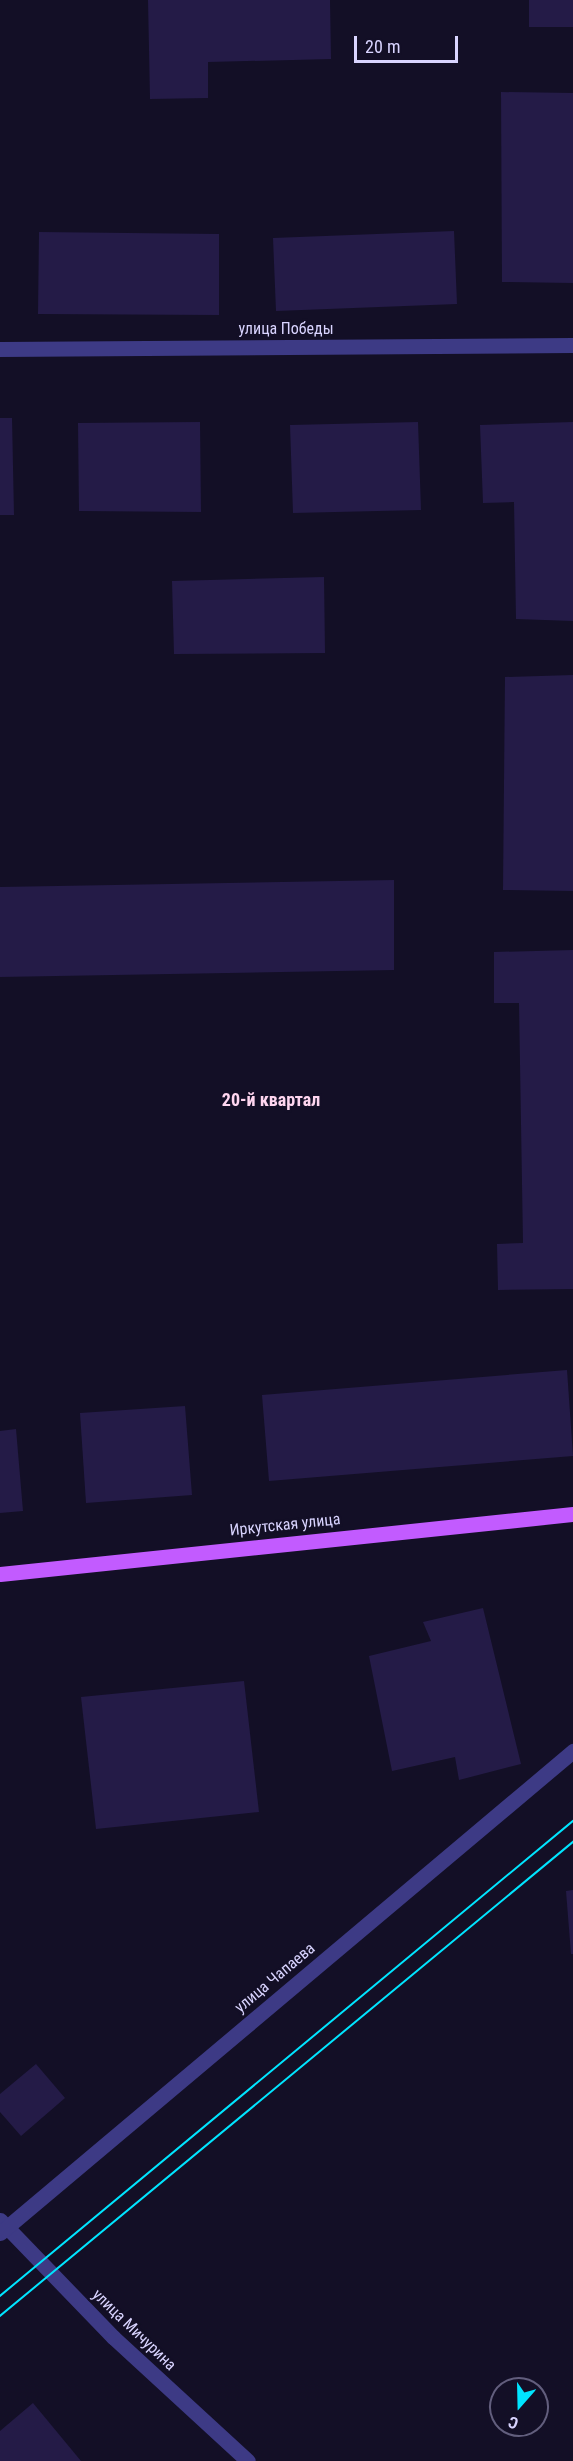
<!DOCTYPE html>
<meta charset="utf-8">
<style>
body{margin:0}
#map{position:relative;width:573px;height:2461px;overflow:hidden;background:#130f26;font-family:"Roboto Condensed",sans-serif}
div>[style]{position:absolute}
.building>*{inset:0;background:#241b47}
.minor>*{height:15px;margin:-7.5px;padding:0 7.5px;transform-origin:7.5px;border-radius:7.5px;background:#3d3a85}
.primary>*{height:15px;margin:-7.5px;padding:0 7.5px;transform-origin:7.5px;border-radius:7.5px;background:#c25bff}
.tram>*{height:1.5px;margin:-0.75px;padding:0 0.75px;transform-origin:0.75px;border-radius:0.75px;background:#00e5ff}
span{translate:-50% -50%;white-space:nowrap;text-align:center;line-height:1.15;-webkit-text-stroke:4.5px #130f26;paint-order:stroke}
.street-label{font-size:16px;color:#d9d4ff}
.neighbourhood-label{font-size:18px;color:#ffd6f0;font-weight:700}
.north{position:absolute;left:489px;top:2377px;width:60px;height:60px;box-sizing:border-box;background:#130f26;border:2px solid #625e7d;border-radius:50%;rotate:200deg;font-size:16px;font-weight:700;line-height:24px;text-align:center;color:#d9d4ff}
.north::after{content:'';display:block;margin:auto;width:21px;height:27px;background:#00e5ff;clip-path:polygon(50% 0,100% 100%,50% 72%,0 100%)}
.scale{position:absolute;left:354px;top:36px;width:104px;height:27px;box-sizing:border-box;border:3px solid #d9d4ff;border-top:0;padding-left:8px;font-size:18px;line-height:21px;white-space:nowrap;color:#d9d4ff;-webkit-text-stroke:4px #130f26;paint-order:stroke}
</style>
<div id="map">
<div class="building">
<div style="clip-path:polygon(148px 0,330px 0,331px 59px,208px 62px,208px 98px,150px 99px)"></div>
<div style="clip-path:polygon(529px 0,573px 0,573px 27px,529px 27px)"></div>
<div style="clip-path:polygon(501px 92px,573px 93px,573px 283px,502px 282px)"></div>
<div style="clip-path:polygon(454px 231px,457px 304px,276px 311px,273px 238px)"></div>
<div style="clip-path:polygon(39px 232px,219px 234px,219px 315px,38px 314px)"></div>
<div style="clip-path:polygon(0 418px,12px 418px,14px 515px,0 515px)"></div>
<div style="clip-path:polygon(200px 422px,201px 512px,79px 511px,78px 423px)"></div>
<div style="clip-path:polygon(418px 422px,421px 510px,293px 513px,290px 425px)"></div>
<div style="clip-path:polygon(573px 422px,573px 621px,516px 619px,514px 502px,483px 503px,480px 425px)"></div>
<div style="clip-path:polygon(324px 577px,325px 653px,174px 654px,172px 581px)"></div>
<div style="clip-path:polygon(573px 675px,573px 891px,503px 890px,505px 677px)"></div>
<div style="clip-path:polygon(394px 880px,394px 970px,0 977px,0 887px)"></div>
<div style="clip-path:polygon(573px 950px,573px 1289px,498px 1290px,497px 1244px,523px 1243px,519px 1003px,494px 1003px,494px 952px)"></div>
<div style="clip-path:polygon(567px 1370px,573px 1456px,269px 1481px,262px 1395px)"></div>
<div style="clip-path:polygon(185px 1406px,192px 1495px,86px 1503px,80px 1413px)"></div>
<div style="clip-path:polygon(16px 1429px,23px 1511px,0 1513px,0 1431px)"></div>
<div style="clip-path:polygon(483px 1608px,521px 1764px,459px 1780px,455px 1757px,392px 1771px,369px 1656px,431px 1641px,423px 1622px)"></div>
<div style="clip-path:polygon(244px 1681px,259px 1812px,96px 1829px,81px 1697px)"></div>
<div style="clip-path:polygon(573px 1890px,573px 1954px,571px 1954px,566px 1891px)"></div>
<div style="clip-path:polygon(36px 2064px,65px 2098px,21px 2136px,0 2112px,0 2094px)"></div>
<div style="clip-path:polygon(33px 2403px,81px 2461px,0 2461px,0 2431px)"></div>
</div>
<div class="minor">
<div style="left:0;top:349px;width:573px;rotate:-0.4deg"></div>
<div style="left:0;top:2220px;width:163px;rotate:46deg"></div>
<div style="left:113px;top:2337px;width:183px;rotate:42.6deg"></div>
<div style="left:0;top:2233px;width:749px;rotate:-40.07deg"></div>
</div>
<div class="primary">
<div style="left:0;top:1574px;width:576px;rotate:-5.98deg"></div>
</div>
<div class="tram">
<div style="left:0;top:2296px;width:744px;rotate:-39.66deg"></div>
<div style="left:0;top:2316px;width:744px;rotate:-39.6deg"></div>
</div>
<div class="street-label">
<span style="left:286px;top:329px">улица Победы</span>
<span style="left:285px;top:1525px;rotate:-6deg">Иркутская улица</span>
<span style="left:275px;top:1978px;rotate:-40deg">улица Чапаева</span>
<span style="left:134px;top:2330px;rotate:44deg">улица Мичурина</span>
</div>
<div class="neighbourhood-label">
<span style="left:271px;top:1100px">20-й квартал</span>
</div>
<div class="north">С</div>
<div class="scale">20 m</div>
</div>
